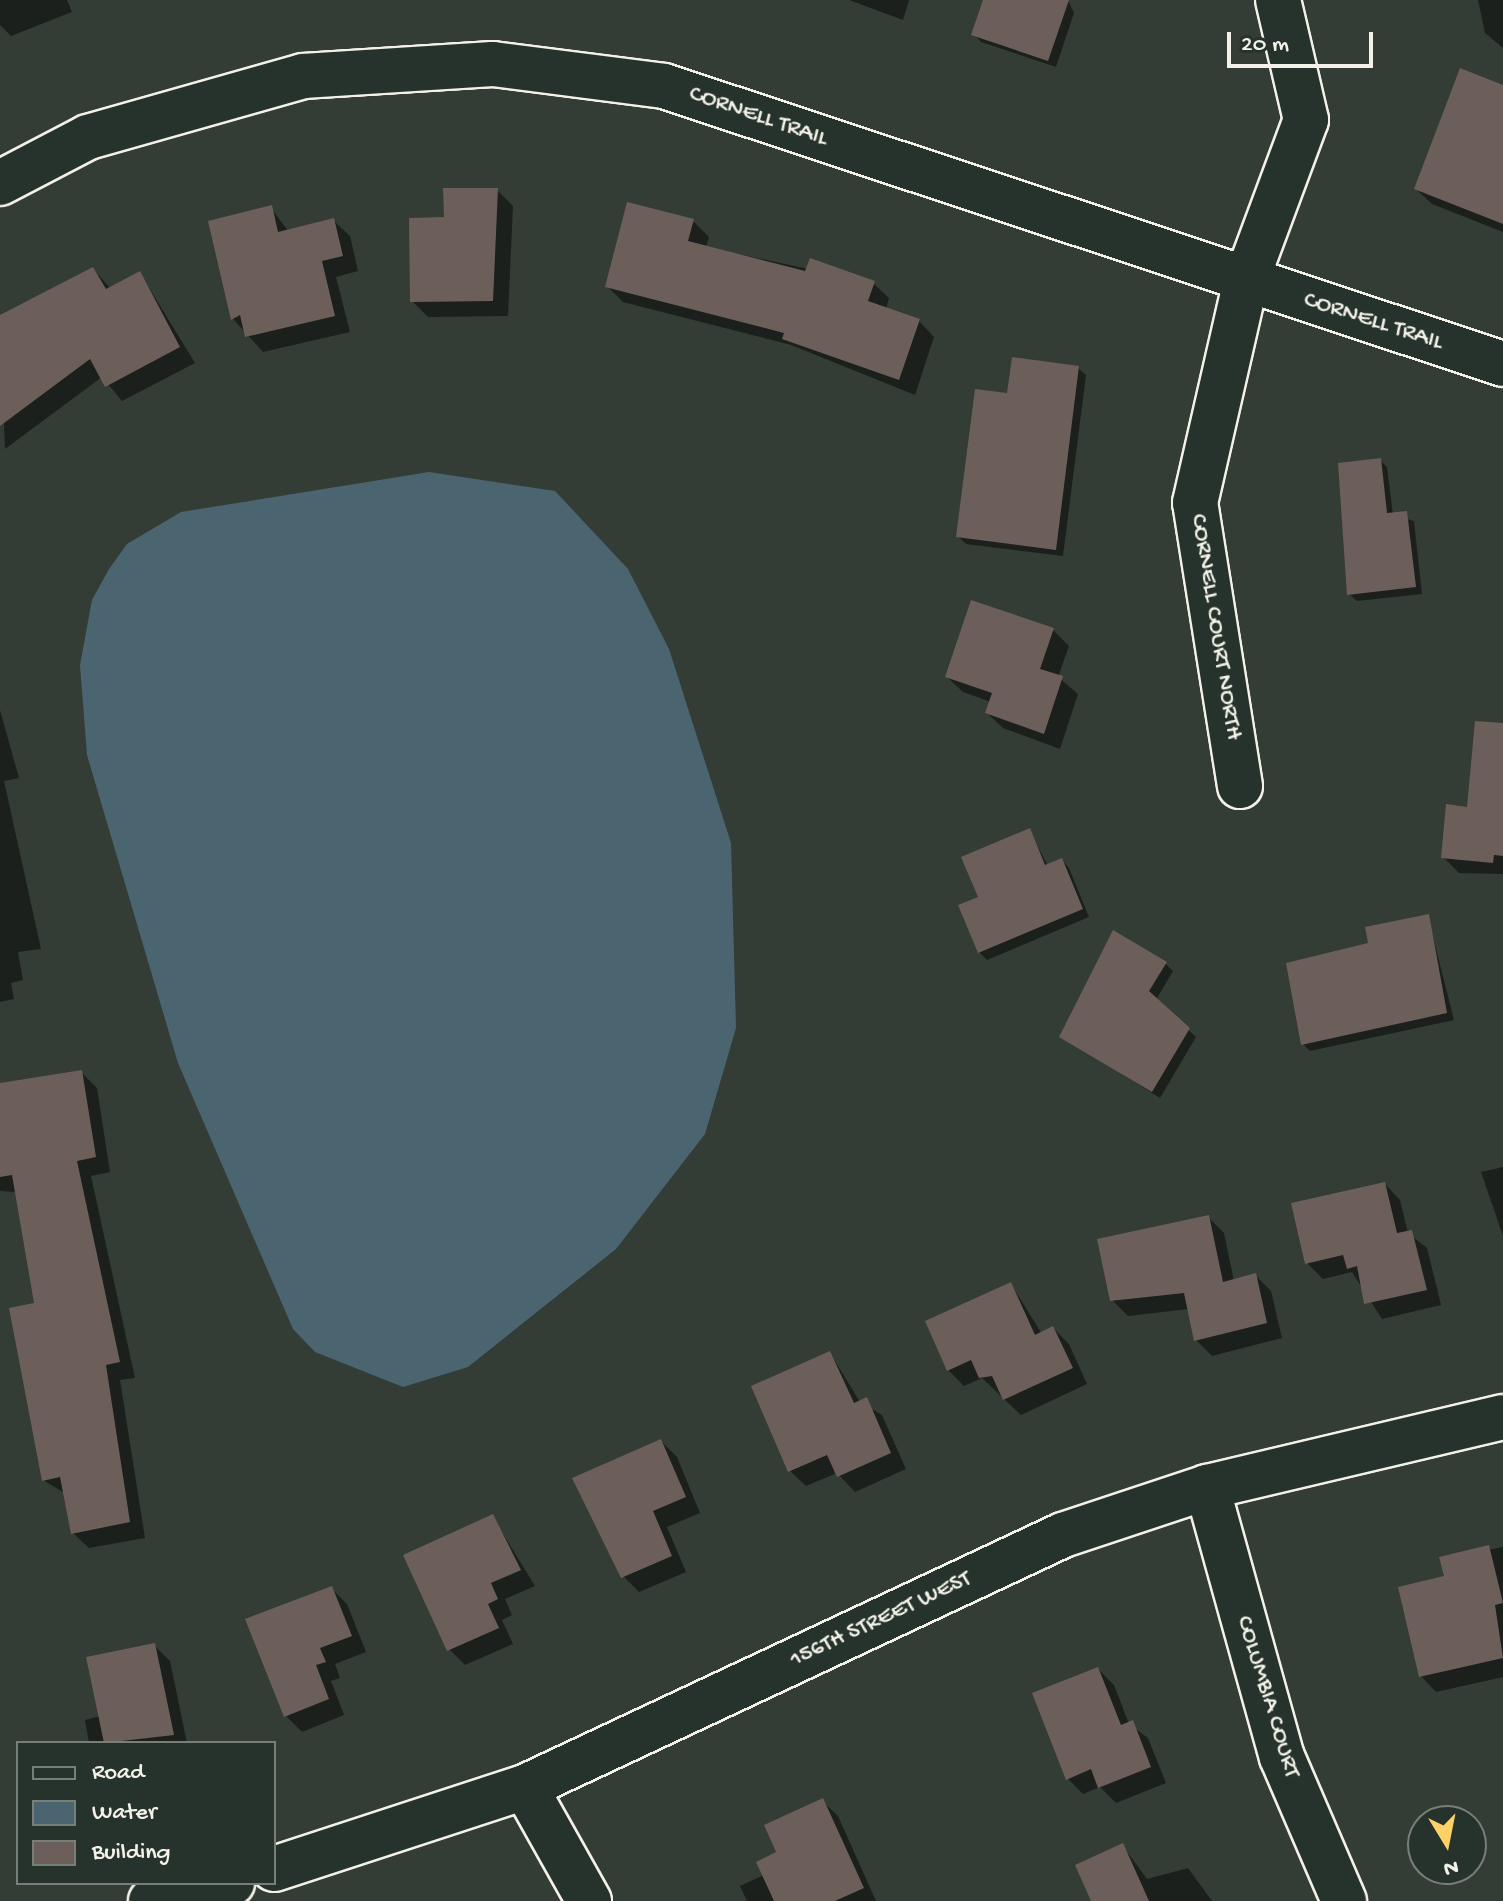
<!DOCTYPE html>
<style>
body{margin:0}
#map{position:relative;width:1503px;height:1901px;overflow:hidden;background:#343c36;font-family:"Gochi Hand",sans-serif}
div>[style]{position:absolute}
.water>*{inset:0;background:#4b6570}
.shadow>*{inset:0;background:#0007}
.building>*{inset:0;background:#6c5f5a}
.roads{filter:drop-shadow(2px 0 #f4f1e8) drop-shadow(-2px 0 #f4f1e8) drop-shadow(0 2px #f4f1e8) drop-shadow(0 -2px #f4f1e8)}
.minor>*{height:44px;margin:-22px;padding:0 22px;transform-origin:22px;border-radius:22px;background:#26332d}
span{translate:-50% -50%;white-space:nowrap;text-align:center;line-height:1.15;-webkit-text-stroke:6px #26332d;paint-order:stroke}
.street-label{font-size:24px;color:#f4f1e8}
.legend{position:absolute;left:16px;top:1741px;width:260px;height:144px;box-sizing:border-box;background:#26332d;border:2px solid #787f78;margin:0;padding:10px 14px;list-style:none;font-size:24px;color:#f4f1e8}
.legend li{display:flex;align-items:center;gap:16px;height:40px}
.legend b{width:40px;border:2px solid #787f78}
.north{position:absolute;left:1407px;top:1805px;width:80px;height:80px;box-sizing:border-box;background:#26332d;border:2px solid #787f78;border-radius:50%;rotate:170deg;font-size:22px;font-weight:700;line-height:32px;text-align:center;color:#f4f1e8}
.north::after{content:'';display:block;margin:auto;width:28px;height:36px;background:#ffd166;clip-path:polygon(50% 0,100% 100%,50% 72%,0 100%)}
.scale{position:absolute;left:1227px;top:32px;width:146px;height:36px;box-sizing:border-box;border:4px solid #f4f1e8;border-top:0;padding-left:10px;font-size:24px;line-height:28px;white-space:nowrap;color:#f4f1e8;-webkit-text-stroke:6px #26332d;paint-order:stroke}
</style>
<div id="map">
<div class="water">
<div style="clip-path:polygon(429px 472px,555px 491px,628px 569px,669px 649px,731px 843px,736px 1028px,705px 1134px,616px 1249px,468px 1367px,403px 1387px,315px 1352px,293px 1329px,178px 1063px,87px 755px,80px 665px,92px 600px,109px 569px,127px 544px,181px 512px)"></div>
</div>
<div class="shadow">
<div style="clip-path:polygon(0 0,67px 0,72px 12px,11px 36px,0 25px)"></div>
<div style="clip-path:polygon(849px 0,909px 0,903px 20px)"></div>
<div style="clip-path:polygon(985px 0,1068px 0,1074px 13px,1056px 67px,981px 42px,974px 34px)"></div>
<div style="clip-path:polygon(1478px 0,1503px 0,1503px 48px,1485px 33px)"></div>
<div style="clip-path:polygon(1503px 87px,1503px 232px,1432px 204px,1416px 189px)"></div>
<div style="clip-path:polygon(497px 190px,513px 206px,508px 316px,428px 317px,412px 301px)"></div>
<div style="clip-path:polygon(271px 208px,289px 232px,334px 221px,350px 236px,358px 271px,336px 277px,350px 332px,263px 352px,233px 319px,211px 222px)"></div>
<div style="clip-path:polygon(693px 221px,709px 237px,706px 247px,873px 283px,889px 298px,886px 309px,919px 321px,934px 337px,915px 395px,791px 345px,623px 302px,607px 286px)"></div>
<div style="clip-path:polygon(93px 269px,111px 289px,140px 273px,195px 363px,122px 401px,102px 377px,5px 449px,0 333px)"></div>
<div style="clip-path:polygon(1078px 368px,1086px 375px,1063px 556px,966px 544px,958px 536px,1008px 396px)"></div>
<div style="clip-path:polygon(1380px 460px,1387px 467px,1393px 515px,1414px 521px,1422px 594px,1357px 601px,1349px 594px)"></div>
<div style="clip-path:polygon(1053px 630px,1069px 646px,1058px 677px,1078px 694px,1060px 749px,1003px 728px,987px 713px,991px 702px,963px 692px,947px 677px)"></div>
<div style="clip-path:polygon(0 710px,19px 778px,4px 781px,41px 949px,18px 952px,23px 980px,11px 983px,14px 999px,0 1002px)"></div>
<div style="clip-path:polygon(1503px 772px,1503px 874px,1459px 873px,1443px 857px,1469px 809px)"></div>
<div style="clip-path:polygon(1029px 830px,1048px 866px,1062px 860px,1069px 868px,1089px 917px,987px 960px,979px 952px,981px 898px)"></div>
<div style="clip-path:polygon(1428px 917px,1454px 1020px,1310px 1051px,1303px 1044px)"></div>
<div style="clip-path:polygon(1165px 963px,1173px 971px,1156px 1000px,1196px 1037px,1160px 1098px,1062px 1036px)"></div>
<div style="clip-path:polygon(81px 1072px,97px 1088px,110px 1172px,91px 1176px,135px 1378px,120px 1380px,145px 1538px,89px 1548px,73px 1533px,66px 1494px,43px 1480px,37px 1305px,17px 1192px,0 1191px,0 1085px)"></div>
<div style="clip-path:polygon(1503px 1167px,1503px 1236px,1481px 1172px)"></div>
<div style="clip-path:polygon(1385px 1184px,1400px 1200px,1408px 1233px,1427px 1248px,1441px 1305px,1382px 1319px,1352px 1272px,1323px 1279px,1307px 1263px)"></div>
<div style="clip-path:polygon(1208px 1217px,1224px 1233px,1234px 1281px,1255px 1275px,1271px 1291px,1282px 1338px,1212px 1356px,1196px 1340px,1189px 1309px,1128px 1316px,1112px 1300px)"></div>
<div style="clip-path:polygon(1011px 1284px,1042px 1334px,1053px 1328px,1069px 1344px,1087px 1384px,1021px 1415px,982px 1378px,964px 1386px,948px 1370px)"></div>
<div style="clip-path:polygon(830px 1353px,860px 1402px,882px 1415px,906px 1469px,855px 1492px,837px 1473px,806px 1486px,790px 1471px)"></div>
<div style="clip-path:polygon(661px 1441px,677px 1457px,700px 1513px,667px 1527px,686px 1572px,639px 1592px,623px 1576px)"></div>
<div style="clip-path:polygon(492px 1516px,535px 1586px,505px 1599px,512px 1615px,502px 1620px,513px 1644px,465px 1665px,449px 1649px)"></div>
<div style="clip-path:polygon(1503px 1547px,1503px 1677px,1436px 1692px,1421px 1676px,1446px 1578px,1441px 1559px)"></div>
<div style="clip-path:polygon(332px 1589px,347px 1604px,366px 1652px,335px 1664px,340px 1678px,331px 1681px,344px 1715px,302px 1732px,286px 1716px,248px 1620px)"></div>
<div style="clip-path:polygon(154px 1645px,170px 1661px,187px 1743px,89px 1743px,85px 1720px,100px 1716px)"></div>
<div style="clip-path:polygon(1098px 1669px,1114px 1685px,1129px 1724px,1148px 1738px,1166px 1783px,1116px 1803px,1100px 1787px,1083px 1794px,1067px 1778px)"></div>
<div style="clip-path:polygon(822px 1801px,838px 1816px,876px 1901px,747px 1901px,740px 1886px,764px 1875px)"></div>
<div style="clip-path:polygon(1123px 1846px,1147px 1879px,1188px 1868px,1212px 1901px,1093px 1901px)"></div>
</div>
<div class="building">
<div style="clip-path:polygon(983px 0,1069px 0,1048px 61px,971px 35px)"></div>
<div style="clip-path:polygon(1460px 68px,1503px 85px,1503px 224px,1414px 189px)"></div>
<div style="clip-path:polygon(443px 188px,498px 188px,493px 301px,410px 302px,409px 218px,444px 217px)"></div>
<div style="clip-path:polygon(627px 202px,694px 219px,688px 241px,805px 271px,810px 258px,875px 281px,868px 301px,920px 319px,899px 380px,782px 339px,784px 333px,605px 287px)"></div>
<div style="clip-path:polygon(272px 205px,278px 232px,334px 218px,343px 256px,322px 261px,335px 316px,245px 337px,240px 315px,231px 320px,208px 221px)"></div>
<div style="clip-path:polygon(93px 267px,106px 289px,140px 271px,180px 347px,105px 387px,90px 359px,0 426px,0 315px)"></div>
<div style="clip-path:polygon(1012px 357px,1079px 366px,1056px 550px,956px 537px,975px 389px,1007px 393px)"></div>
<div style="clip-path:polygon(1381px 458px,1387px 513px,1407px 511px,1416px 587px,1347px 595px,1338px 463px)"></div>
<div style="clip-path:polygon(971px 600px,1054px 628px,1040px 669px,1063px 676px,1044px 734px,985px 713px,992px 693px,945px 677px)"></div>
<div style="clip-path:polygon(1475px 721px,1503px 723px,1503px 856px,1494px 855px,1493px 863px,1441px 858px,1446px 804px,1467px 807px)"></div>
<div style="clip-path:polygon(1030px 828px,1045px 865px,1062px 858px,1083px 909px,978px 953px,958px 905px,978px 897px,961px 857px)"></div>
<div style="clip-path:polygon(1429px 914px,1447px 1013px,1301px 1045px,1286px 963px,1368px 943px,1365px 927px)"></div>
<div style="clip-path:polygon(1113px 930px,1167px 962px,1149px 991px,1190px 1028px,1152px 1092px,1059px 1037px)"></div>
<div style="clip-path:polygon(82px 1070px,96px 1157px,77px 1161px,120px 1362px,106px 1365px,130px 1522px,71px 1534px,60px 1477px,42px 1481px,9px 1308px,34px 1303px,12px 1175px,0 1177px,0 1083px)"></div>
<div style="clip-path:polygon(1385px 1182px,1397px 1233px,1412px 1230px,1427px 1290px,1364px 1304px,1357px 1266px,1347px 1269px,1343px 1255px,1305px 1264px,1291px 1203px)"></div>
<div style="clip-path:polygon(1209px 1215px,1223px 1282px,1256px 1273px,1267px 1323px,1194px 1341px,1184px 1293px,1110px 1301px,1097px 1239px)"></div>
<div style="clip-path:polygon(1011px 1282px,1035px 1335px,1053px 1326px,1073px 1368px,1003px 1400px,992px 1376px,979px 1378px,971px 1360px,947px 1371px,925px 1321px)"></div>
<div style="clip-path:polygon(830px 1351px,854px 1403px,867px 1397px,891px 1453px,837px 1477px,827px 1455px,788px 1472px,751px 1386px)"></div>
<div style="clip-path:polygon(661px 1439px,686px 1497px,653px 1511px,672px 1556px,621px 1578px,572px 1478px)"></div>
<div style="clip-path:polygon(493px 1514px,521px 1570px,491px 1583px,498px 1599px,488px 1604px,499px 1628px,447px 1651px,403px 1555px)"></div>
<div style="clip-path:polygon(1489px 1545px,1503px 1603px,1495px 1605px,1503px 1658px,1419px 1677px,1398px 1587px,1444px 1576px,1439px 1557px)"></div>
<div style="clip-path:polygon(332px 1586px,352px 1636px,320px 1648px,326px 1662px,316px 1665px,329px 1699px,284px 1717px,245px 1619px)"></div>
<div style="clip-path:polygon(155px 1643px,174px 1735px,104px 1743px,86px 1657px)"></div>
<div style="clip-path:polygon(1098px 1667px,1121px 1725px,1133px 1720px,1151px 1767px,1098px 1788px,1091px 1769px,1066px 1780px,1032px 1693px)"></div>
<div style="clip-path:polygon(823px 1798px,864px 1888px,835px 1901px,774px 1901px,756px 1862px,776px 1852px,764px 1825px)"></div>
<div style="clip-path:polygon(1123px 1843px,1149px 1901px,1091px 1901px,1075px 1865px)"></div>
</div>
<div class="roads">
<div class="minor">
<div style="left:0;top:183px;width:99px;rotate:-27.6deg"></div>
<div style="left:88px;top:137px;width:223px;rotate:-15.8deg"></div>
<div style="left:303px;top:76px;width:190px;rotate:-3.6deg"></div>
<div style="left:493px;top:64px;width:172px;rotate:7.3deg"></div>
<div style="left:664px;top:86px;width:884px;rotate:18.33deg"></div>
<div style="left:1240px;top:786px;width:287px;rotate:-99deg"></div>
<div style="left:1195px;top:503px;width:228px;rotate:-77.1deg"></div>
<div style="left:1246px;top:281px;width:172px;rotate:-69.6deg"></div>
<div style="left:1306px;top:120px;width:123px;rotate:-103.1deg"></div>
<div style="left:1207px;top:1487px;width:280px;rotate:74.5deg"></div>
<div style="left:1282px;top:1757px;width:157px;rotate:66.7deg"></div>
<div style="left:525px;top:1787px;width:131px;rotate:60.7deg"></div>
<div style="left:274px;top:1869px;width:264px;rotate:-18.1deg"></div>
<div style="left:525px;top:1787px;width:594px;rotate:-25.1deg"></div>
<div style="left:1063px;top:1535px;width:152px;rotate:-18.4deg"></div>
<div style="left:1207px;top:1487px;width:304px;rotate:-13.3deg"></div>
<div style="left:151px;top:1901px;width:83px;rotate:-12.5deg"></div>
</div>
</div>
<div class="street-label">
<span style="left:758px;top:117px;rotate:19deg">CORNELL TRAIL</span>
<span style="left:1373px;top:322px;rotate:18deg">CORNELL TRAIL</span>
<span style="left:1215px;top:627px;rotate:81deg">CORNELL COURT NORTH</span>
<span style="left:881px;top:1620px;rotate:-25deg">156TH STREET WEST</span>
<span style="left:1267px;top:1697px;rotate:73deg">COLUMBIA COURT</span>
</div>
<ul class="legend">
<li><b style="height:10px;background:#26332d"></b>Road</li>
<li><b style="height:22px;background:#4b6570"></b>Water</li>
<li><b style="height:22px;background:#6c5f5a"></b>Building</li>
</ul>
<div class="north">N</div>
<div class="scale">20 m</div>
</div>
